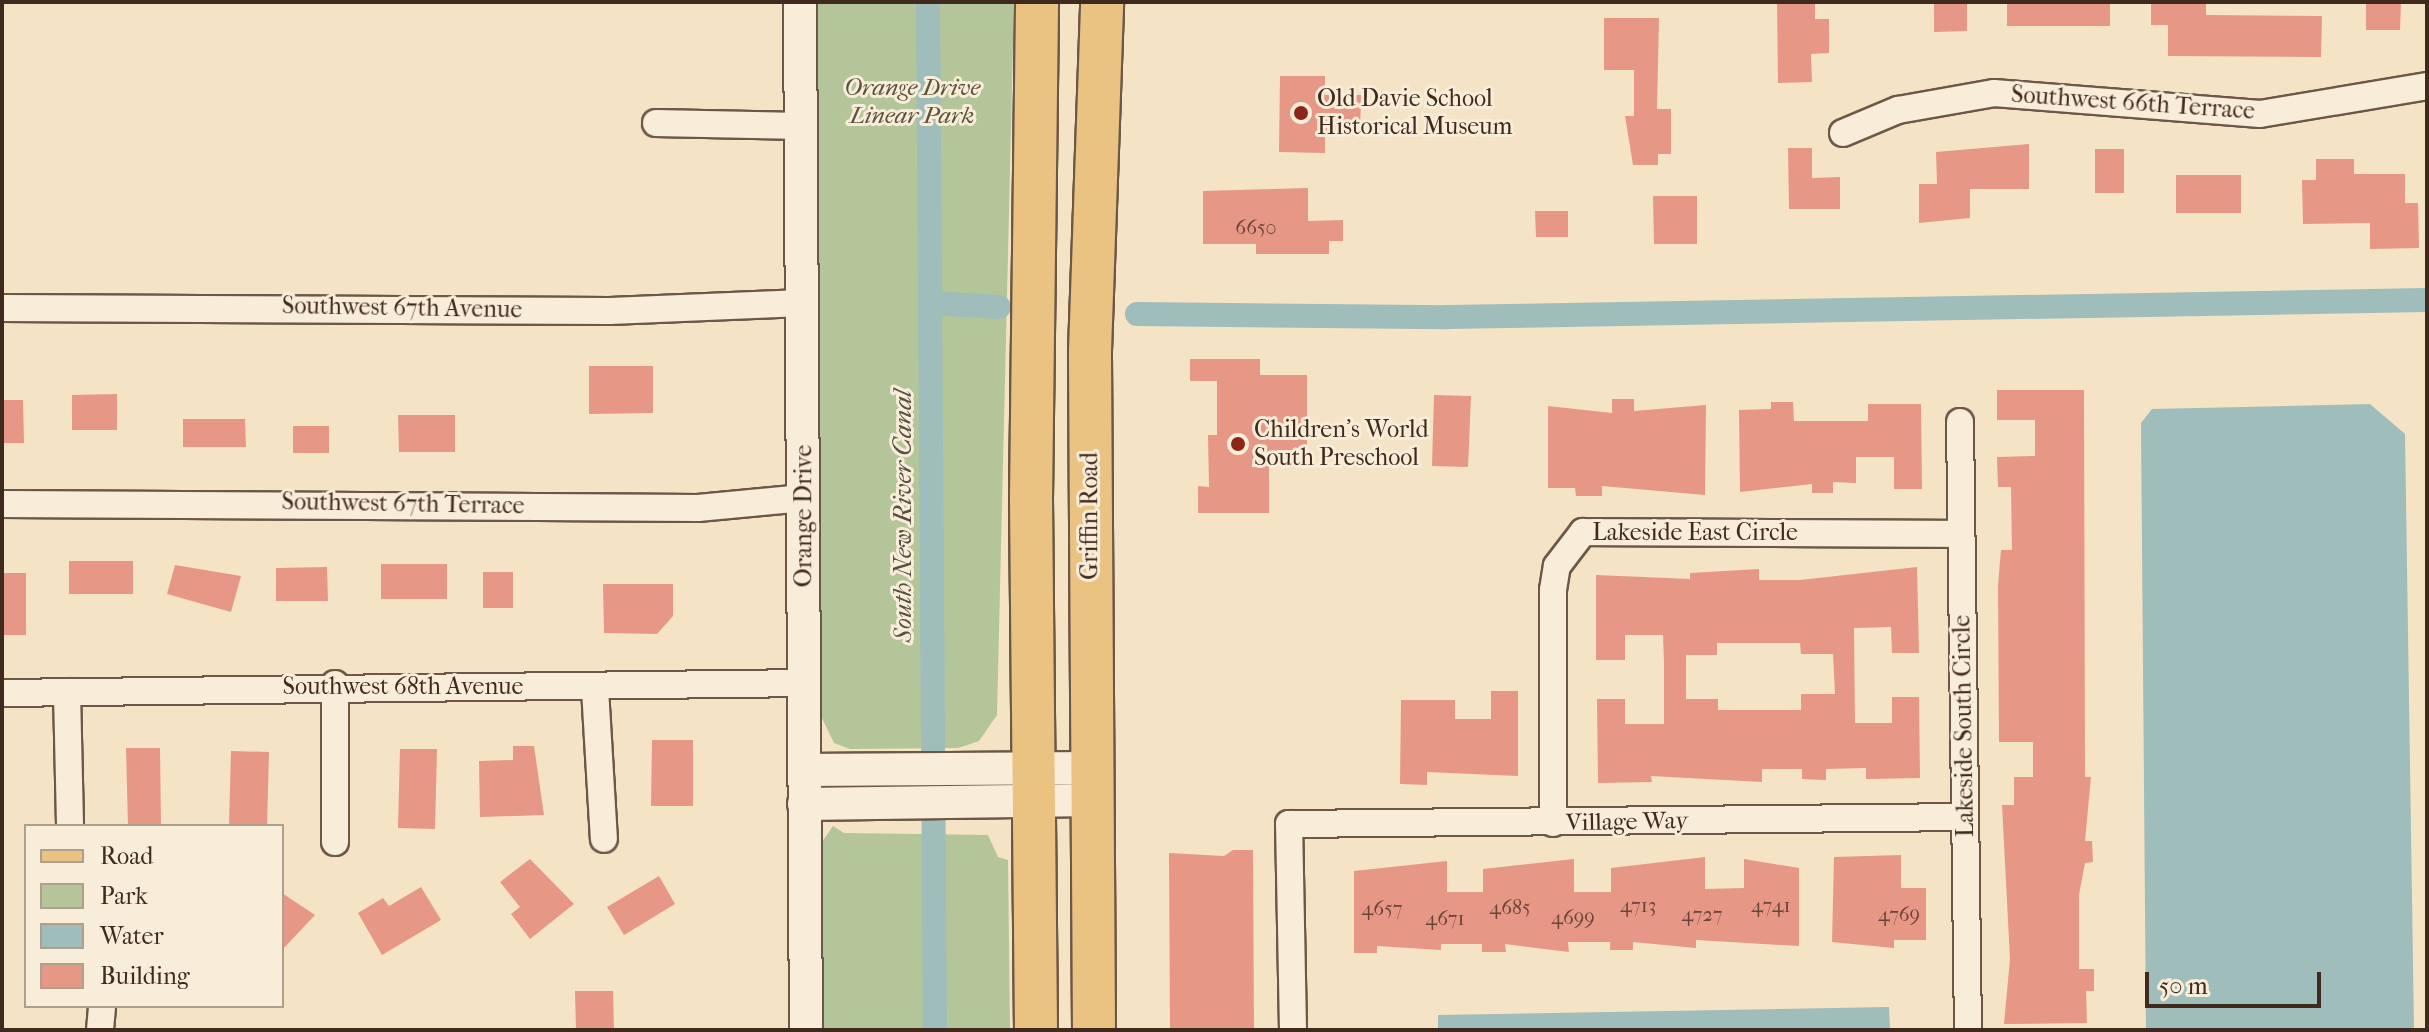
<!DOCTYPE html>
<style>
body{margin:0}
#map{position:relative;width:2429px;height:1032px;overflow:hidden;background:#f5e3c5;font-family:"IM FELL French Canon",serif}
div>[style]{position:absolute}
.green>*{inset:0;background:#b5c59a}
.water>*{inset:0;background:#9ebdbb}
.canal>*{height:24px;margin:-12px;padding:0 12px;transform-origin:12px;border-radius:12px;background:#9ebdbb}
.building>*{inset:0;background:#e79786}
.roads{filter:drop-shadow(2px 0 #6d5847) drop-shadow(-2px 0 #6d5847) drop-shadow(0 2px #6d5847) drop-shadow(0 -2px #6d5847)}
.minor>*{height:26px;margin:-13px;padding:0 13px;transform-origin:13px;border-radius:13px;background:#f8edd9}
.tertiary>*{height:32px;margin:-16px;padding:0 16px;transform-origin:16px;border-radius:16px;background:#f8edd9}
.primary>*{height:42px;margin:-21px;padding:0 21px;transform-origin:21px;border-radius:21px;background:#eac282}
.dots>*{width:22px;height:22px;translate:-50% -50%;box-sizing:border-box;border:4px solid #f8edd9;border-radius:50%}
span{translate:-50% -50%;white-space:nowrap;text-align:center;line-height:1.15;-webkit-text-stroke:6px #f8edd9;paint-order:stroke}
.number-label{font-size:20px;color:#6a4537}
.number-label span{-webkit-text-stroke-width:0}
.park-label{font-size:24px;color:#5d513c;font-style:italic}
.poi-label{font-size:24px;color:#402a1d}
.left{translate:0 -50%;text-align:left}
.street-label{font-size:24px;color:#402a1d}
.water-label{font-size:26px;color:#584f44;font-style:italic}
.frame{position:absolute;inset:0;border:4px solid #402a1d;pointer-events:none}
.legend{position:absolute;left:24px;top:824px;width:260px;height:184px;box-sizing:border-box;background:#f8edd9;border:2px solid #ae9f8e;margin:0;padding:10px 14px;list-style:none;font-size:24px;color:#402a1d}
.legend li{display:flex;align-items:center;gap:16px;height:40px}
.legend b{width:40px;border:2px solid #ae9f8e}
.scale{position:absolute;left:2145px;top:972px;width:176px;height:36px;box-sizing:border-box;border:4px solid #402a1d;border-top:0;padding-left:10px;font-size:24px;line-height:28px;white-space:nowrap;color:#402a1d;-webkit-text-stroke:6px #f8edd9;paint-order:stroke}
</style>
<div id="map">
<div class="green">
<div style="clip-path:polygon(812px 2px,1014px 2px,997px 715px,979px 741px,958px 748px,850px 749px,834px 743px,819px 712px)"></div>
<div style="clip-path:polygon(833px 826px,844px 833px,988px 835px,998px 857px,1008px 860px,1010px 1030px,817px 1030px,819px 846px)"></div>
</div>
<div class="water">
<div style="clip-path:polygon(2370px 404px,2405px 434px,2414px 1030px,2146px 1030px,2141px 423px,2152px 409px)"></div>
<div style="clip-path:polygon(1889px 1007px,1890px 1030px,1438px 1030px,1438px 1015px)"></div>
</div>
<div class="canal">
<div style="left:928px;top:2px;width:1028px;rotate:89.61deg"></div>
<div style="left:930px;top:303px;width:69px;rotate:3.3deg"></div>
<div style="left:1137px;top:314px;width:310px;rotate:0.6deg"></div>
<div style="left:1447px;top:317px;width:980px;rotate:-0.99deg"></div>
</div>
<div class="building">
<div style="clip-path:polygon(1777px 2px,1815px 2px,1815px 19px,1829px 19px,1829px 53px,1811px 54px,1812px 82px,1778px 83px)"></div>
<div style="clip-path:polygon(1934px 2px,1967px 2px,1967px 31px,1934px 32px)"></div>
<div style="clip-path:polygon(2007px 2px,2110px 2px,2110px 26px,2007px 26px)"></div>
<div style="clip-path:polygon(2151px 2px,2206px 2px,2206px 15px,2322px 16px,2321px 57px,2168px 56px,2168px 25px,2151px 25px)"></div>
<div style="clip-path:polygon(2366px 2px,2401px 2px,2400px 30px,2366px 30px)"></div>
<div style="clip-path:polygon(1604px 18px,1659px 18px,1657px 109px,1671px 109px,1671px 154px,1658px 154px,1658px 165px,1633px 165px,1625px 116px,1634px 116px,1634px 70px,1604px 70px)"></div>
<div style="clip-path:polygon(1280px 76px,1325px 76px,1325px 95px,1361px 95px,1360px 134px,1325px 133px,1325px 153px,1279px 152px)"></div>
<div style="clip-path:polygon(2029px 144px,2029px 189px,1970px 189px,1970px 218px,1919px 223px,1919px 184px,1937px 184px,1936px 152px)"></div>
<div style="clip-path:polygon(1788px 148px,1812px 148px,1812px 178px,1840px 177px,1840px 209px,1789px 209px)"></div>
<div style="clip-path:polygon(2095px 149px,2124px 149px,2124px 193px,2095px 193px)"></div>
<div style="clip-path:polygon(2316px 159px,2354px 159px,2354px 174px,2405px 174px,2405px 203px,2418px 203px,2419px 248px,2370px 249px,2370px 223px,2303px 224px,2302px 180px,2316px 180px)"></div>
<div style="clip-path:polygon(2176px 175px,2241px 175px,2241px 213px,2176px 213px)"></div>
<div style="clip-path:polygon(1308px 188px,1308px 221px,1343px 220px,1343px 241px,1329px 241px,1329px 254px,1256px 254px,1256px 244px,1203px 244px,1203px 191px)"></div>
<div style="clip-path:polygon(1653px 196px,1697px 196px,1697px 244px,1654px 244px)"></div>
<div style="clip-path:polygon(1535px 211px,1568px 211px,1568px 237px,1536px 237px)"></div>
<div style="clip-path:polygon(1190px 359px,1260px 359px,1260px 375px,1307px 375px,1307px 454px,1269px 454px,1269px 513px,1198px 513px,1198px 486px,1209px 487px,1208px 435px,1217px 435px,1217px 381px,1190px 381px)"></div>
<div style="clip-path:polygon(589px 366px,653px 366px,653px 413px,589px 414px)"></div>
<div style="clip-path:polygon(1997px 390px,2084px 390px,2085px 777px,2091px 777px,2085px 841px,2092px 841px,2093px 862px,2085px 863px,2079px 895px,2079px 969px,2094px 969px,2094px 991px,2086px 991px,2087px 1023px,2004px 1024px,2010px 959px,2002px 805px,2014px 805px,2014px 777px,2033px 777px,2033px 742px,1999px 742px,1998px 585px,2001px 550px,2012px 550px,2011px 487px,1998px 487px,1997px 457px,2035px 456px,2035px 420px,1997px 420px)"></div>
<div style="clip-path:polygon(117px 394px,117px 430px,72px 430px,72px 395px)"></div>
<div style="clip-path:polygon(1434px 395px,1471px 396px,1468px 467px,1432px 466px)"></div>
<div style="clip-path:polygon(1612px 399px,1634px 399px,1634px 411px,1706px 405px,1705px 495px,1602px 486px,1602px 496px,1576px 496px,1575px 488px,1548px 488px,1548px 406px,1612px 413px)"></div>
<div style="clip-path:polygon(2px 400px,23px 400px,24px 443px,2px 443px)"></div>
<div style="clip-path:polygon(1771px 402px,1793px 402px,1794px 421px,1868px 421px,1868px 404px,1921px 404px,1922px 489px,1894px 489px,1894px 457px,1856px 457px,1856px 483px,1833px 482px,1833px 493px,1812px 493px,1812px 484px,1740px 492px,1739px 410px,1771px 409px)"></div>
<div style="clip-path:polygon(398px 415px,455px 415px,455px 452px,399px 452px)"></div>
<div style="clip-path:polygon(183px 419px,245px 419px,246px 447px,183px 447px)"></div>
<div style="clip-path:polygon(293px 426px,329px 426px,329px 453px,293px 453px)"></div>
<div style="clip-path:polygon(69px 561px,133px 561px,133px 594px,69px 594px)"></div>
<div style="clip-path:polygon(381px 564px,447px 564px,447px 599px,381px 599px)"></div>
<div style="clip-path:polygon(175px 565px,241px 576px,231px 612px,167px 594px)"></div>
<div style="clip-path:polygon(327px 567px,328px 601px,276px 601px,276px 568px)"></div>
<div style="clip-path:polygon(evenodd,1917px 567px,1919px 653px,1892px 653px,1891px 627px,1854px 628px,1855px 723px,1892px 723px,1892px 697px,1919px 697px,1920px 778px,1866px 779px,1866px 768px,1826px 769px,1826px 780px,1802px 779px,1802px 769px,1762px 769px,1762px 782px,1651px 776px,1652px 782px,1598px 783px,1597px 699px,1625px 699px,1625px 724px,1664px 724px,1664px 662px,1663px 635px,1625px 635px,1625px 660px,1596px 660px,1596px 575px,1690px 579px,1690px 573px,1759px 569px,1759px 580px,1800px 580px,1917px 567px,1717px 643px,1800px 643px,1801px 654px,1833px 654px,1835px 694px,1801px 694px,1801px 710px,1718px 710px,1718px 699px,1686px 699px,1686px 655px,1717px 655px,1717px 643px)"></div>
<div style="clip-path:polygon(483px 572px,513px 572px,513px 608px,483px 608px)"></div>
<div style="clip-path:polygon(2px 573px,26px 573px,26px 635px,2px 635px)"></div>
<div style="clip-path:polygon(603px 584px,673px 584px,673px 616px,657px 634px,604px 633px)"></div>
<div style="clip-path:polygon(1491px 691px,1518px 691px,1518px 776px,1427px 772px,1427px 785px,1400px 784px,1401px 700px,1455px 700px,1455px 719px,1491px 719px)"></div>
<div style="clip-path:polygon(652px 740px,693px 740px,693px 806px,651px 806px)"></div>
<div style="clip-path:polygon(513px 746px,534px 746px,544px 815px,480px 817px,479px 761px,513px 760px)"></div>
<div style="clip-path:polygon(126px 748px,160px 748px,161px 826px,128px 826px)"></div>
<div style="clip-path:polygon(400px 749px,437px 749px,435px 829px,398px 828px)"></div>
<div style="clip-path:polygon(231px 751px,269px 752px,267px 826px,229px 826px)"></div>
<div style="clip-path:polygon(1233px 850px,1253px 850px,1254px 1030px,1170px 1030px,1169px 853px,1224px 856px)"></div>
<div style="clip-path:polygon(1901px 855px,1901px 888px,1926px 888px,1926px 940px,1894px 940px,1894px 948px,1832px 942px,1834px 857px)"></div>
<div style="clip-path:polygon(1705px 857px,1705px 889px,1744px 888px,1744px 859px,1799px 868px,1799px 946px,1696px 940px,1696px 948px,1633px 942px,1633px 950px,1610px 950px,1610px 942px,1568px 942px,1569px 952px,1505px 944px,1506px 952px,1482px 952px,1482px 944px,1441px 944px,1441px 950px,1377px 946px,1377px 953px,1354px 953px,1354px 871px,1447px 861px,1447px 892px,1483px 892px,1483px 869px,1574px 859px,1574px 892px,1611px 892px,1611px 868px)"></div>
<div style="clip-path:polygon(530px 859px,574px 904px,530px 939px,511px 914px,520px 907px,500px 882px)"></div>
<div style="clip-path:polygon(659px 876px,675px 904px,624px 935px,607px 907px)"></div>
<div style="clip-path:polygon(421px 887px,441px 920px,382px 955px,358px 913px,383px 898px,389px 906px)"></div>
<div style="clip-path:polygon(282px 893px,315px 915px,282px 950px)"></div>
<div style="clip-path:polygon(575px 991px,613px 991px,614px 1030px,576px 1030px)"></div>
</div>
<div class="roads">
<div class="minor">
<div style="left:656px;top:123px;width:146px;rotate:1.2deg"></div>
<div style="left:1843px;top:133px;width:60px;rotate:-22.7deg"></div>
<div style="left:1898px;top:110px;width:97px;rotate:-10deg"></div>
<div style="left:1994px;top:93px;width:267px;rotate:4.5deg"></div>
<div style="left:2260px;top:114px;width:169px;rotate:-9.5deg"></div>
<div style="left:2px;top:308px;width:608px;rotate:0.28deg"></div>
<div style="left:610px;top:311px;width:193px;rotate:-2.4deg"></div>
<div style="left:1960px;top:422px;width:608px;rotate:89.25deg"></div>
<div style="left:2px;top:504px;width:696px;rotate:0.33deg"></div>
<div style="left:698px;top:508px;width:106px;rotate:-5.4deg"></div>
<div style="left:595px;top:689px;width:150px;rotate:86.6deg"></div>
<div style="left:67px;top:692px;width:134px;rotate:88.7deg"></div>
<div style="left:2px;top:693px;width:802px;rotate:-0.71deg"></div>
<div style="left:1553px;top:823px;width:233px;rotate:-90deg"></div>
<div style="left:1553px;top:590px;width:24px;rotate:-81deg"></div>
<div style="left:1557px;top:566px;width:43px;rotate:-52.6deg"></div>
<div style="left:1583px;top:532px;width:378px;rotate:0.3deg"></div>
<div style="left:335px;top:842px;width:158px;rotate:-90deg"></div>
<div style="left:100px;top:1030px;width:24px;rotate:-85deg"></div>
<div style="left:1293px;top:1030px;width:206px;rotate:-91.1deg"></div>
<div style="left:1289px;top:824px;width:676px;rotate:-0.59deg"></div>
</div>
<div class="tertiary">
<div style="left:800px;top:2px;width:1028px;rotate:89.67deg"></div>
<div style="left:804px;top:770px;width:288px;rotate:-0.4deg"></div>
<div style="left:804px;top:804px;width:288px;rotate:-0.8deg"></div>
</div>
<div class="primary">
<div style="left:1036px;top:1030px;width:532px;rotate:-90.54deg"></div>
<div style="left:1031px;top:498px;width:496px;rotate:-89.3deg"></div>
<div style="left:1094px;top:1030px;width:679px;rotate:-90.34deg"></div>
<div style="left:1090px;top:351px;width:349px;rotate:-88deg"></div>
</div>
</div>
<div class="dots">
<div style="left:1301px;top:113px;background:#8f2418"></div>
<div style="left:1238px;top:444px;background:#8f2418"></div>
</div>
<div class="number-label">
<span style="left:1256px;top:227px">6650</span>
<span style="left:1638px;top:905px">4713</span>
<span style="left:1771px;top:905px">4741</span>
<span style="left:1510px;top:907px">4685</span>
<span style="left:1382px;top:908px">4657</span>
<span style="left:1702px;top:914px">4727</span>
<span style="left:1899px;top:914px">4769</span>
<span style="left:1573px;top:917px">4699</span>
<span style="left:1445px;top:918px">4671</span>
</div>
<div class="park-label">
<span style="left:912px;top:102px">Orange Drive<br>Linear Park</span>
</div>
<div class="poi-label">
<span class="left" style="left:1317px;top:113px">Old Davie School<br>Historical Museum</span>
<span class="left" style="left:1254px;top:444px">Children's World<br>South Preschool</span>
</div>
<div class="street-label">
<span style="left:2133px;top:103px;rotate:4deg">Southwest 66th Terrace</span>
<span style="left:402px;top:308px;rotate:1deg">Southwest 67th Avenue</span>
<span style="left:403px;top:504px;rotate:1deg">Southwest 67th Terrace</span>
<span style="left:804px;top:516px;rotate:-90deg">Orange Drive</span>
<span style="left:1090px;top:516px;rotate:-90deg">Griffin Road</span>
<span style="left:1695px;top:533px">Lakeside East Circle</span>
<span style="left:403px;top:687px">Southwest 68th Avenue</span>
<span style="left:1964px;top:726px;rotate:-91deg">Lakeside South Circle</span>
<span style="left:1627px;top:822px;rotate:-1deg">Village Way</span>
</div>
<div class="water-label">
<span style="left:903px;top:516px;rotate:-90deg">South New River Canal</span>
</div>
<div class="frame"></div>
<ul class="legend">
<li><b style="height:10px;background:#eac282"></b>Road</li>
<li><b style="height:22px;background:#b5c59a"></b>Park</li>
<li><b style="height:22px;background:#9ebdbb"></b>Water</li>
<li><b style="height:22px;background:#e79786"></b>Building</li>
</ul>
<div class="scale">50 m</div>
</div>
